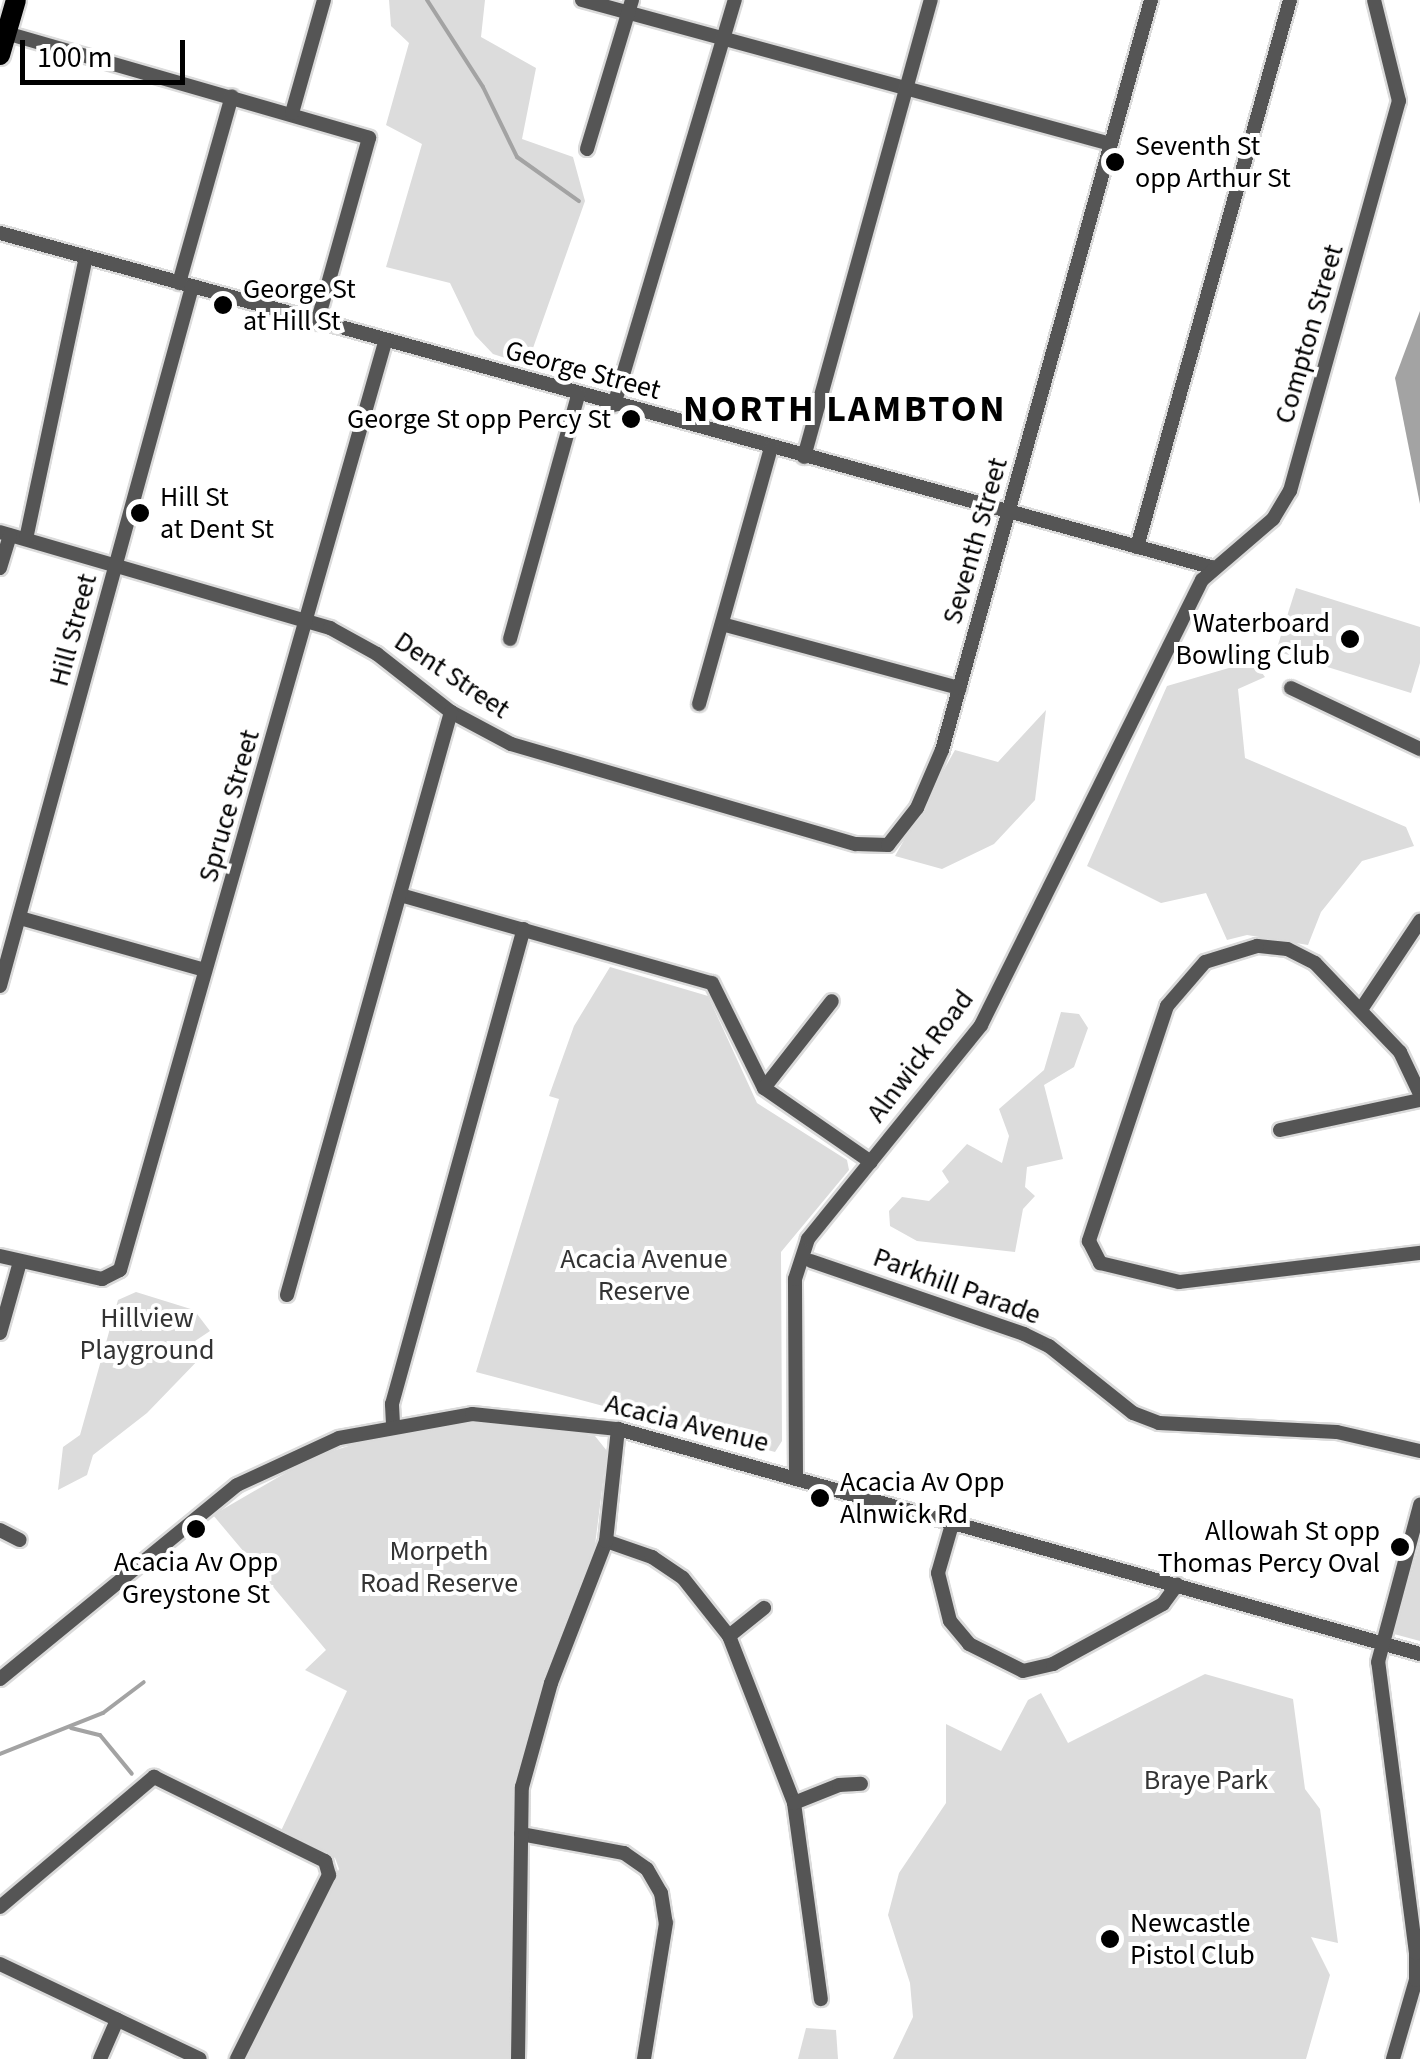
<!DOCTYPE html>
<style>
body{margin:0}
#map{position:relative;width:1420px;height:2059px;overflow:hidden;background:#fff;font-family:"Source Sans 3",sans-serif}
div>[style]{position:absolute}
.green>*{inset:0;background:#dcdcdc}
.water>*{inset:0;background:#a3a3a3}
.stream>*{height:4px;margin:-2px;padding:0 2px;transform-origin:2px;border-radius:2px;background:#a3a3a3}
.roads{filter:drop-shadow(2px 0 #dbdbdb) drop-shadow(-2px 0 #dbdbdb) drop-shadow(0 2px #dbdbdb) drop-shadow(0 -2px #dbdbdb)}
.minor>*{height:14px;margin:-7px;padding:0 7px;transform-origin:7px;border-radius:7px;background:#555}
.highway>*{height:20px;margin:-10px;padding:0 10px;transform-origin:10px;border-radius:10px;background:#000}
.dots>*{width:28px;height:28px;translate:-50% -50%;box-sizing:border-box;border:5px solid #fff;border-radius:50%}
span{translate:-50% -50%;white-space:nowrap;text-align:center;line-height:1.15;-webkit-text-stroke:8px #fff;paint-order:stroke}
.poi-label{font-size:28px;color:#000}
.left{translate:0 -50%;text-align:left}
.right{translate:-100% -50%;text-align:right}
.street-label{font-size:28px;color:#000}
.park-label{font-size:28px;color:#333}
.district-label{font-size:38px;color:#000;font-weight:700;letter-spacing:2.5px}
.scale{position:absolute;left:20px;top:40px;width:165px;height:45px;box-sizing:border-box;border:5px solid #000;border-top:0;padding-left:12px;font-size:30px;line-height:35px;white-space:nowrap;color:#000;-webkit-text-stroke:8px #fff;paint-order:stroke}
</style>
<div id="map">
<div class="green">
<div style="clip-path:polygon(389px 0,485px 0,481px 37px,536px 68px,522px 139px,573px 157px,585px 201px,527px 365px,493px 354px,475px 335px,450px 283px,386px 267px,422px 144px,386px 125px,409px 43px,391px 26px)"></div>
<div style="clip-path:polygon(1296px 588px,1420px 627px,1420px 663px,1411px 693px,1276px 651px)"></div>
<div style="clip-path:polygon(1253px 661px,1265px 677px,1238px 689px,1245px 758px,1406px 827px,1414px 846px,1362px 861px,1321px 912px,1308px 945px,1247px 935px,1227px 940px,1206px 893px,1161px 903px,1087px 866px,1167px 686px)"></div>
<div style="clip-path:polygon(1046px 710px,1035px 800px,994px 844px,942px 869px,895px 856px,955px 750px,998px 762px)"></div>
<div style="clip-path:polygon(610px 967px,708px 996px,757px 1103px,847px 1160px,849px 1170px,781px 1252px,782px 1441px,775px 1452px,476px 1372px,559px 1099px,549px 1096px,574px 1026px)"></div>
<div style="clip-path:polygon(1061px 1012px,1079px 1014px,1088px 1028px,1074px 1067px,1044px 1085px,1063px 1159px,1027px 1167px,1025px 1187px,1035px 1196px,1023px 1209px,1015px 1252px,917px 1241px,890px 1226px,889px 1211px,902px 1197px,929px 1201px,949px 1182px,942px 1171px,967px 1144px,1002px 1163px,1009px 1136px,999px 1109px,1044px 1070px)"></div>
<div style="clip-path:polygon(136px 1292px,194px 1310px,210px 1331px,195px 1341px,204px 1354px,147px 1413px,93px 1455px,87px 1475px,58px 1490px,63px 1447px,80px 1435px,118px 1300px)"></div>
<div style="clip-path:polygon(473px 1421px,595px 1436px,607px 1451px,595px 1545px,543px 1678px,517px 1778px,511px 2059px,246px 2059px,339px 1869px,335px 1858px,280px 1833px,347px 1691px,305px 1670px,326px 1650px,213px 1515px,313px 1457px,374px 1438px)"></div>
<div style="clip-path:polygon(1420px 1542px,1420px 1641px,1394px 1634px)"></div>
<div style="clip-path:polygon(1205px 1674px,1293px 1699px,1305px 1789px,1320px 1809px,1338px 1943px,1311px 1937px,1330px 1975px,1306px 2059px,893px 2059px,913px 2017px,910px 1983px,888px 1915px,899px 1873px,946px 1803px,946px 1724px,1001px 1751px,1028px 1700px,1041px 1693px,1068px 1743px)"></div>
<div style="clip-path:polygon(806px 2028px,836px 2030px,838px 2059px,798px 2059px)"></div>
</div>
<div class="water">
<div style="clip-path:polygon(1420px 311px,1420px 504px,1395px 378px)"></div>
</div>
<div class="stream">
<div style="left:427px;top:0;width:103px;rotate:57.2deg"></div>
<div style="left:483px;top:87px;width:78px;rotate:64.1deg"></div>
<div style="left:517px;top:157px;width:76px;rotate:35.4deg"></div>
<div style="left:71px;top:1728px;width:30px;rotate:14deg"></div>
<div style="left:100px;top:1735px;width:50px;rotate:50.6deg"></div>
<div style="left:0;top:1754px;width:111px;rotate:-21.7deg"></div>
<div style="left:103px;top:1713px;width:51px;rotate:-37.1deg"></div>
</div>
<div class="roads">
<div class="minor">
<div style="left:582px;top:0;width:548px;rotate:15.23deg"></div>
<div style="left:6px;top:33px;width:378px;rotate:16.1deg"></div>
<div style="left:369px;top:138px;width:192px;rotate:105.7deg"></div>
<div style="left:292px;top:113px;width:117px;rotate:-74.2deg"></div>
<div style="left:587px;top:149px;width:156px;rotate:-73.2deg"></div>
<div style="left:0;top:233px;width:1256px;rotate:15.42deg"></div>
<div style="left:179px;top:283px;width:194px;rotate:-74.2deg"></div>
<div style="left:614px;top:405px;width:423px;rotate:-73.4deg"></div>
<div style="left:804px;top:457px;width:474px;rotate:-74.5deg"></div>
<div style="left:0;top:532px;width:344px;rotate:16.2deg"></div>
<div style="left:330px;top:628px;width:54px;rotate:29deg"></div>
<div style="left:377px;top:654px;width:94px;rotate:38.1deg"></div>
<div style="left:451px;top:712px;width:68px;rotate:28.1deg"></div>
<div style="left:511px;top:744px;width:359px;rotate:16.2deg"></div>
<div style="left:856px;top:844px;width:32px;rotate:2deg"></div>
<div style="left:888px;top:845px;width:47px;rotate:-51.9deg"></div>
<div style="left:917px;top:808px;width:63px;rotate:-66.7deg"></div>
<div style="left:942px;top:750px;width:779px;rotate:-74.43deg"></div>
<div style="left:26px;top:539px;width:288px;rotate:-78deg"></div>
<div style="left:1137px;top:547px;width:568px;rotate:-74.37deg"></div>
<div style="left:0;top:568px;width:34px;rotate:-73deg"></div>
<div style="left:722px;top:624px;width:246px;rotate:15.1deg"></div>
<div style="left:510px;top:639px;width:253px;rotate:-74.4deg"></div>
<div style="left:1291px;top:688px;width:143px;rotate:25.3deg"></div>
<div style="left:699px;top:704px;width:266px;rotate:-74.3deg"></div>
<div style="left:400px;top:895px;width:324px;rotate:15.8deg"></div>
<div style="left:712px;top:983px;width:117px;rotate:63.7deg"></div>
<div style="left:764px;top:1088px;width:130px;rotate:34.7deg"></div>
<div style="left:20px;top:918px;width:192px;rotate:15.7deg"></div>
<div style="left:0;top:986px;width:725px;rotate:-74.64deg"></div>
<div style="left:1362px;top:1008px;width:105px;rotate:-56.3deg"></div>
<div style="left:764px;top:1088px;width:110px;rotate:-52deg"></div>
<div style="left:1420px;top:1094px;width:47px;rotate:-115.5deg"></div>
<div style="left:1400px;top:1052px;width:123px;rotate:-133.7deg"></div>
<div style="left:1315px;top:963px;width:31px;rotate:-153deg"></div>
<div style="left:1287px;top:949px;width:30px;rotate:-174deg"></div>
<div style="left:1257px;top:946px;width:54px;rotate:162.9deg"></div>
<div style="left:1205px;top:962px;width:58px;rotate:130.8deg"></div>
<div style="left:1167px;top:1006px;width:248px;rotate:108.4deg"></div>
<div style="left:1089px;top:1241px;width:25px;rotate:63deg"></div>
<div style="left:1100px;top:1263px;width:81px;rotate:13.5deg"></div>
<div style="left:1179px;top:1282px;width:243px;rotate:-6.9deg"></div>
<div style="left:1280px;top:1130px;width:143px;rotate:-12.1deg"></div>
<div style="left:0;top:1256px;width:105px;rotate:12.7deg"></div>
<div style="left:102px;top:1279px;width:20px;rotate:-27deg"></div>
<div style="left:120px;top:1270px;width:965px;rotate:-74.06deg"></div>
<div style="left:811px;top:1261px;width:225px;rotate:18.9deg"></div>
<div style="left:1024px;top:1334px;width:28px;rotate:26deg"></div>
<div style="left:1049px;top:1346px;width:107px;rotate:38.6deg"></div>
<div style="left:1133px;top:1413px;width:28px;rotate:21deg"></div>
<div style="left:1159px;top:1423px;width:178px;rotate:2.9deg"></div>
<div style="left:1337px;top:1432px;width:85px;rotate:12.9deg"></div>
<div style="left:287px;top:1295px;width:606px;rotate:-74.29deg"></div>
<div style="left:0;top:1333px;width:74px;rotate:-74.3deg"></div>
<div style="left:393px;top:1424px;width:20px;rotate:-93deg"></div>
<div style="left:392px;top:1404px;width:493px;rotate:-74.5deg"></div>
<div style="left:796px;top:1476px;width:197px;rotate:-90.3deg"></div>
<div style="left:795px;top:1279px;width:42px;rotate:-72deg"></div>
<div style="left:808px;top:1239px;width:275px;rotate:-51deg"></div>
<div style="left:981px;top:1025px;width:497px;rotate:-63.6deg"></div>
<div style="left:1202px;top:580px;width:94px;rotate:-40.7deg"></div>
<div style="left:1273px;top:519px;width:33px;rotate:-59deg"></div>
<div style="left:1290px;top:491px;width:405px;rotate:-74.4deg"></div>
<div style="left:1399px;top:101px;width:104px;rotate:-103.9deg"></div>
<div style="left:953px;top:1521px;width:54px;rotate:106.1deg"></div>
<div style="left:938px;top:1573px;width:49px;rotate:76deg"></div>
<div style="left:950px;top:1621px;width:30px;rotate:50deg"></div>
<div style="left:969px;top:1644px;width:60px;rotate:26.6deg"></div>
<div style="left:1023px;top:1671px;width:31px;rotate:-13deg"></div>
<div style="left:1053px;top:1664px;width:125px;rotate:-28.6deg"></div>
<div style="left:1163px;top:1604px;width:24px;rotate:-54deg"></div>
<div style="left:0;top:1530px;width:22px;rotate:27deg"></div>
<div style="left:606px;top:1541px;width:49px;rotate:19.2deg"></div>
<div style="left:652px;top:1557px;width:37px;rotate:34deg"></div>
<div style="left:683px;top:1578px;width:74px;rotate:51.6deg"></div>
<div style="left:729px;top:1636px;width:179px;rotate:68.7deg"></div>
<div style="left:794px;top:1803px;width:198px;rotate:82.2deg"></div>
<div style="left:729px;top:1636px;width:45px;rotate:-38.7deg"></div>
<div style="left:0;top:1679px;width:306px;rotate:-39.3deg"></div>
<div style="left:237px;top:1485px;width:112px;rotate:-24.7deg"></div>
<div style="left:339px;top:1438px;width:135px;rotate:-10.2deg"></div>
<div style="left:472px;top:1414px;width:147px;rotate:5.9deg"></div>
<div style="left:618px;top:1429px;width:833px;rotate:15.67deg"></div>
<div style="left:794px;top:1803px;width:48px;rotate:-21.8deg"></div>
<div style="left:839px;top:1785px;width:22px;rotate:-3deg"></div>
<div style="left:521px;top:1834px;width:105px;rotate:10.5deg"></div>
<div style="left:624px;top:1853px;width:28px;rotate:35deg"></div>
<div style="left:647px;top:1869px;width:28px;rotate:60deg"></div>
<div style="left:661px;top:1893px;width:30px;rotate:81deg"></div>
<div style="left:666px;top:1923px;width:138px;rotate:99.2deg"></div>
<div style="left:0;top:1907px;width:202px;rotate:-40.2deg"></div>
<div style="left:154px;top:1777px;width:191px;rotate:26.2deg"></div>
<div style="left:325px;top:1861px;width:15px;rotate:74deg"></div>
<div style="left:329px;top:1875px;width:206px;rotate:116.6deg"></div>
<div style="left:0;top:1964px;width:221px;rotate:25.4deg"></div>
<div style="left:100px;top:2059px;width:43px;rotate:-66.4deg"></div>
<div style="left:518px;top:2059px;width:272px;rotate:-89.2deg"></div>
<div style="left:522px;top:1787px;width:108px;rotate:-74.4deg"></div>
<div style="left:551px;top:1683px;width:152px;rotate:-68.8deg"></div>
<div style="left:606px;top:1541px;width:113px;rotate:-83.9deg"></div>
<div style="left:1393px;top:2059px;width:82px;rotate:-73.8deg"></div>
<div style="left:1416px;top:1980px;width:27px;rotate:-90deg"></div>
<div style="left:1416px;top:1953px;width:293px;rotate:-97.4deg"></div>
<div style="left:1378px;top:1662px;width:163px;rotate:-75deg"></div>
</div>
<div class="highway">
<div style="left:0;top:55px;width:57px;rotate:-73.8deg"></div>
</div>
</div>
<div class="dots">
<div style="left:1115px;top:162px;background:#000"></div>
<div style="left:223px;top:305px;background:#000"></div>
<div style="left:631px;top:419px;background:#000"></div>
<div style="left:140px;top:513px;background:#000"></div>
<div style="left:1350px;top:639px;background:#000"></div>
<div style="left:820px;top:1498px;background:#000"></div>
<div style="left:196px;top:1529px;background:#000"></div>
<div style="left:1400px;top:1547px;background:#000"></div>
<div style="left:1110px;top:1939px;background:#000"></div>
</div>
<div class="poi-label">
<span class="left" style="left:1135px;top:162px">Seventh St<br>opp Arthur St</span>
<span class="left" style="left:243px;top:305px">George St<br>at Hill St</span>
<span class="right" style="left:611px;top:419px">George St opp Percy St</span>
<span class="left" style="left:160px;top:513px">Hill St<br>at Dent St</span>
<span class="right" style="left:1330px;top:639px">Waterboard<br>Bowling Club</span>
<span class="left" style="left:840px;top:1498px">Acacia Av Opp<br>Alnwick Rd</span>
<span class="right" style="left:1380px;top:1547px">Allowah St opp<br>Thomas Percy Oval</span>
<span style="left:196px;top:1578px">Acacia Av Opp<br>Greystone St</span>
<span class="left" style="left:1130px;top:1939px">Newcastle<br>Pistol Club</span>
</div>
<div class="street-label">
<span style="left:1309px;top:334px;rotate:-74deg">Compton Street</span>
<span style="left:583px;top:370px;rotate:15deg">George Street</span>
<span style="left:975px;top:541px;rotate:-74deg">Seventh Street</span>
<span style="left:73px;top:630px;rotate:-75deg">Hill Street</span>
<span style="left:452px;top:675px;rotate:34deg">Dent Street</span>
<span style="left:229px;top:806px;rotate:-74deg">Spruce Street</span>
<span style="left:920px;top:1056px;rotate:-53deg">Alnwick Road</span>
<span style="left:957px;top:1286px;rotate:20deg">Parkhill Parade</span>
<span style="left:687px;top:1423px;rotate:14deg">Acacia Avenue</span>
</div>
<div class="park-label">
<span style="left:644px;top:1275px">Acacia Avenue<br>Reserve</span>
<span style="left:147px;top:1334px">Hillview<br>Playground</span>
<span style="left:439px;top:1567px">Morpeth<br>Road Reserve</span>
<span style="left:1206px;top:1780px">Braye Park</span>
</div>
<div class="district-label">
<span style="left:845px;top:410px">NORTH LAMBTON</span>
</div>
<div class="scale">100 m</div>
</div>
